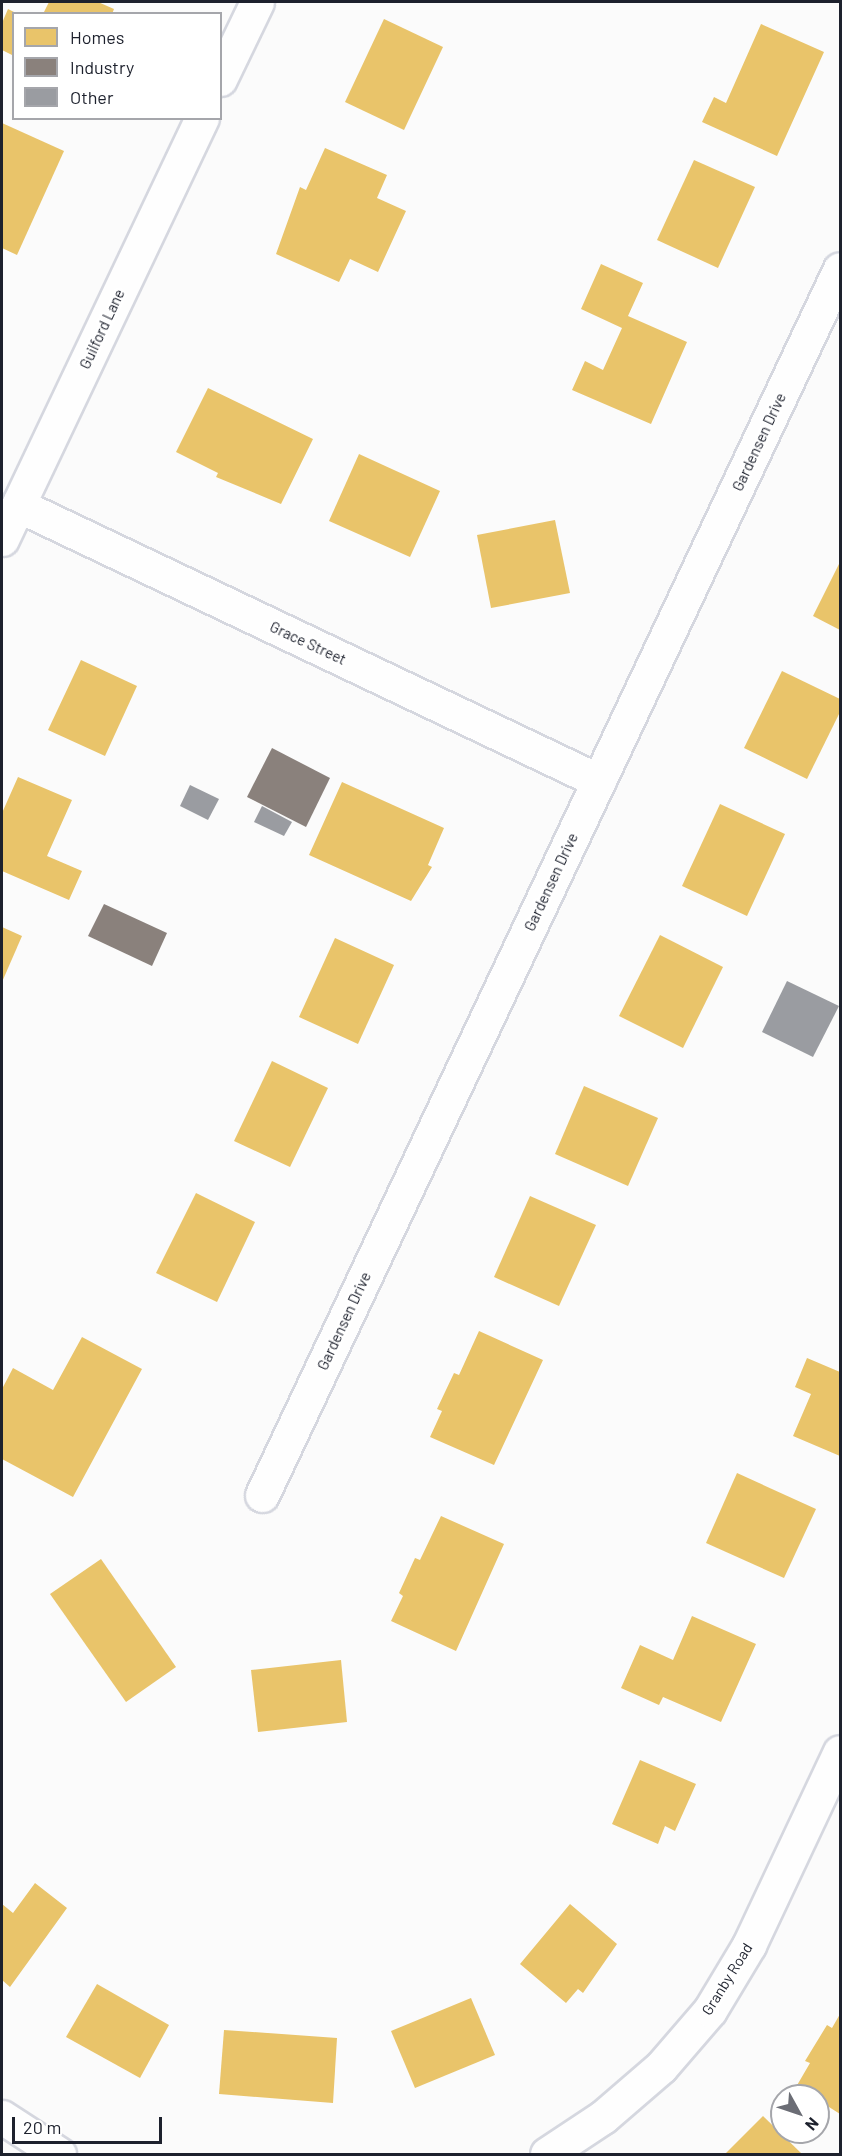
<!DOCTYPE html>
<style>
body{margin:0}
#map{position:relative;width:842px;height:2156px;overflow:hidden;background:#fbfbfb;font-family:Barlow,sans-serif}
div>[style]{position:absolute}
.homes>*{inset:0;background:#e9c46a}
.industry>*{inset:0;background:#8a817c}
.building>*{inset:0;background:#9a9ca1}
.roads{filter:drop-shadow(2px 0 #d5d7df) drop-shadow(-2px 0 #d5d7df) drop-shadow(0 2px #d5d7df) drop-shadow(0 -2px #d5d7df)}
.minor>*{height:33px;margin:-16.5px;padding:0 16.5px;transform-origin:16.5px;border-radius:16.5px;background:#fefefe}
span{translate:-50% -50%;white-space:nowrap;text-align:center;line-height:1.15;-webkit-text-stroke:6px #fff;paint-order:stroke}
.street-label{font-size:15px;color:#1d212d}
.frame{position:absolute;inset:0;border:3px solid #1d212d;pointer-events:none}
.legend{position:absolute;left:12px;top:12px;width:210px;height:108px;box-sizing:border-box;background:#fff;border:2px solid #a5a6ab;margin:0;padding:8px 10px;list-style:none;font-size:18px;color:#1d212d}
.legend li{display:flex;align-items:center;gap:12px;height:30px}
.legend b{width:30px;border:2px solid #a5a6ab}
.north{position:absolute;left:770px;top:2084px;width:60px;height:60px;box-sizing:border-box;background:#fff;border:2px solid #a5a6ab;border-radius:50%;rotate:130deg;font-size:16px;font-weight:700;line-height:24px;text-align:center;color:#1d212d}
.north::after{content:'';display:block;margin:auto;width:21px;height:27px;background:#6b6d75;clip-path:polygon(50% 0,100% 100%,50% 72%,0 100%)}
.scale{position:absolute;left:12px;top:2117px;width:150px;height:27px;box-sizing:border-box;border:3px solid #1d212d;border-top:0;padding-left:8px;font-size:18px;line-height:21px;white-space:nowrap;color:#1d212d;-webkit-text-stroke:4px #fff;paint-order:stroke}
</style>
<div id="map">
<div class="homes">
<div style="clip-path:polygon(49px 2px,98px 2px,114px 9px,112px 14px,43px 14px)"></div>
<div style="clip-path:polygon(8px 9px,14px 12px,14px 56px,2px 50px,2px 23px)"></div>
<div style="clip-path:polygon(384px 19px,443px 47px,404px 130px,345px 102px)"></div>
<div style="clip-path:polygon(761px 24px,824px 52px,777px 156px,702px 122px,714px 97px,726px 103px)"></div>
<div style="clip-path:polygon(2px 123px,64px 151px,17px 255px,2px 248px)"></div>
<div style="clip-path:polygon(325px 148px,387px 175px,377px 198px,406px 211px,378px 272px,350px 259px,339px 282px,276px 254px,300px 187px,306px 190px)"></div>
<div style="clip-path:polygon(694px 160px,755px 187px,718px 268px,657px 240px)"></div>
<div style="clip-path:polygon(601px 264px,643px 283px,628px 316px,687px 342px,651px 424px,572px 390px,585px 361px,603px 370px,622px 328px,581px 309px)"></div>
<div style="clip-path:polygon(208px 388px,313px 439px,281px 504px,216px 477px,218px 473px,176px 452px)"></div>
<div style="clip-path:polygon(359px 454px,440px 491px,410px 557px,329px 521px)"></div>
<div style="clip-path:polygon(555px 520px,570px 593px,491px 608px,477px 535px)"></div>
<div style="clip-path:polygon(840px 562px,840px 630px,813px 616px)"></div>
<div style="clip-path:polygon(81px 660px,137px 686px,105px 756px,48px 730px)"></div>
<div style="clip-path:polygon(782px 671px,840px 699px,840px 712px,807px 779px,744px 748px)"></div>
<div style="clip-path:polygon(18px 777px,72px 800px,47px 856px,82px 871px,69px 900px,2px 871px,2px 813px)"></div>
<div style="clip-path:polygon(342px 782px,444px 828px,428px 865px,432px 867px,411px 901px,309px 855px)"></div>
<div style="clip-path:polygon(720px 804px,785px 834px,747px 916px,682px 886px)"></div>
<div style="clip-path:polygon(2px 927px,22px 936px,2px 982px)"></div>
<div style="clip-path:polygon(660px 935px,723px 967px,683px 1048px,619px 1016px)"></div>
<div style="clip-path:polygon(335px 938px,394px 965px,358px 1044px,299px 1017px)"></div>
<div style="clip-path:polygon(272px 1061px,328px 1088px,290px 1167px,234px 1141px)"></div>
<div style="clip-path:polygon(584px 1086px,658px 1118px,628px 1186px,555px 1154px)"></div>
<div style="clip-path:polygon(196px 1193px,255px 1222px,217px 1302px,156px 1273px)"></div>
<div style="clip-path:polygon(530px 1196px,596px 1225px,559px 1306px,494px 1277px)"></div>
<div style="clip-path:polygon(479px 1331px,543px 1360px,494px 1465px,430px 1437px,442px 1411px,437px 1409px,454px 1373px,459px 1375px)"></div>
<div style="clip-path:polygon(82px 1337px,142px 1369px,73px 1497px,2px 1459px,2px 1389px,13px 1368px,53px 1390px)"></div>
<div style="clip-path:polygon(807px 1358px,840px 1372px,840px 1456px,793px 1436px,811px 1394px,795px 1387px)"></div>
<div style="clip-path:polygon(737px 1473px,816px 1509px,784px 1578px,706px 1543px)"></div>
<div style="clip-path:polygon(441px 1516px,504px 1544px,456px 1651px,391px 1621px,403px 1596px,399px 1593px,415px 1558px,420px 1560px)"></div>
<div style="clip-path:polygon(101px 1559px,176px 1667px,126px 1702px,50px 1594px)"></div>
<div style="clip-path:polygon(692px 1616px,756px 1644px,721px 1722px,663px 1697px,659px 1705px,621px 1688px,640px 1645px,673px 1660px)"></div>
<div style="clip-path:polygon(341px 1660px,347px 1722px,258px 1732px,251px 1670px)"></div>
<div style="clip-path:polygon(640px 1760px,696px 1784px,675px 1831px,665px 1826px,658px 1844px,612px 1824px)"></div>
<div style="clip-path:polygon(35px 1883px,67px 1908px,10px 1987px,2px 1980px,2px 1904px,13px 1913px)"></div>
<div style="clip-path:polygon(570px 1904px,617px 1944px,583px 1993px,578px 1989px,566px 2003px,520px 1964px)"></div>
<div style="clip-path:polygon(97px 1984px,169px 2025px,140px 2078px,66px 2037px)"></div>
<div style="clip-path:polygon(471px 1998px,495px 2055px,415px 2088px,391px 2031px)"></div>
<div style="clip-path:polygon(840px 2014px,840px 2114px,818px 2100px,818px 2096px,796px 2087px,810px 2063px,805px 2061px,827px 2025px,832px 2028px)"></div>
<div style="clip-path:polygon(224px 2030px,337px 2038px,333px 2103px,219px 2094px)"></div>
<div style="clip-path:polygon(763px 2116px,802px 2154px,725px 2154px)"></div>
</div>
<div class="industry">
<div style="clip-path:polygon(272px 748px,330px 778px,306px 827px,247px 797px)"></div>
<div style="clip-path:polygon(104px 904px,167px 933px,152px 966px,88px 936px)"></div>
</div>
<div class="building">
<div style="clip-path:polygon(190px 785px,219px 799px,208px 820px,180px 806px)"></div>
<div style="clip-path:polygon(262px 806px,292px 822px,284px 836px,254px 822px)"></div>
<div style="clip-path:polygon(787px 981px,839px 1006px,813px 1057px,762px 1032px)"></div>
</div>
<div class="roads">
<div class="minor">
<div style="left:220px;top:79px;width:85px;rotate:-64.3deg"></div>
<div style="left:18px;top:505px;width:643px;rotate:25.41deg"></div>
<div style="left:2px;top:539px;width:466px;rotate:-64.6deg"></div>
<div style="left:262px;top:1495px;width:1355px;rotate:-64.76deg"></div>
<div style="left:2px;top:2117px;width:68px;rotate:33deg"></div>
<div style="left:547px;top:2154px;width:67px;rotate:-33.5deg"></div>
<div style="left:603px;top:2117px;width:77px;rotate:-40.8deg"></div>
<div style="left:661px;top:2067px;width:75px;rotate:-49.3deg"></div>
<div style="left:710px;top:2010px;width:76px;rotate:-59deg"></div>
<div style="left:749px;top:1945px;width:213px;rotate:-64.8deg"></div>
</div>
</div>
<div class="street-label">
<span style="left:102px;top:329px;rotate:-65deg">Guilford Lane</span>
<span style="left:759px;top:442px;rotate:-65deg">Gardensen Drive</span>
<span style="left:308px;top:643px;rotate:25deg">Grace Street</span>
<span style="left:551px;top:882px;rotate:-65deg">Gardensen Drive</span>
<span style="left:344px;top:1321px;rotate:-65deg">Gardensen Drive</span>
<span style="left:727px;top:1979px;rotate:-58deg">Granby Road</span>
</div>
<div class="frame"></div>
<ul class="legend">
<li><b style="height:16px;background:#e9c46a"></b>Homes</li>
<li><b style="height:16px;background:#8a817c"></b>Industry</li>
<li><b style="height:16px;background:#9a9ca1"></b>Other</li>
</ul>
<div class="north">N</div>
<div class="scale">20 m</div>
</div>
